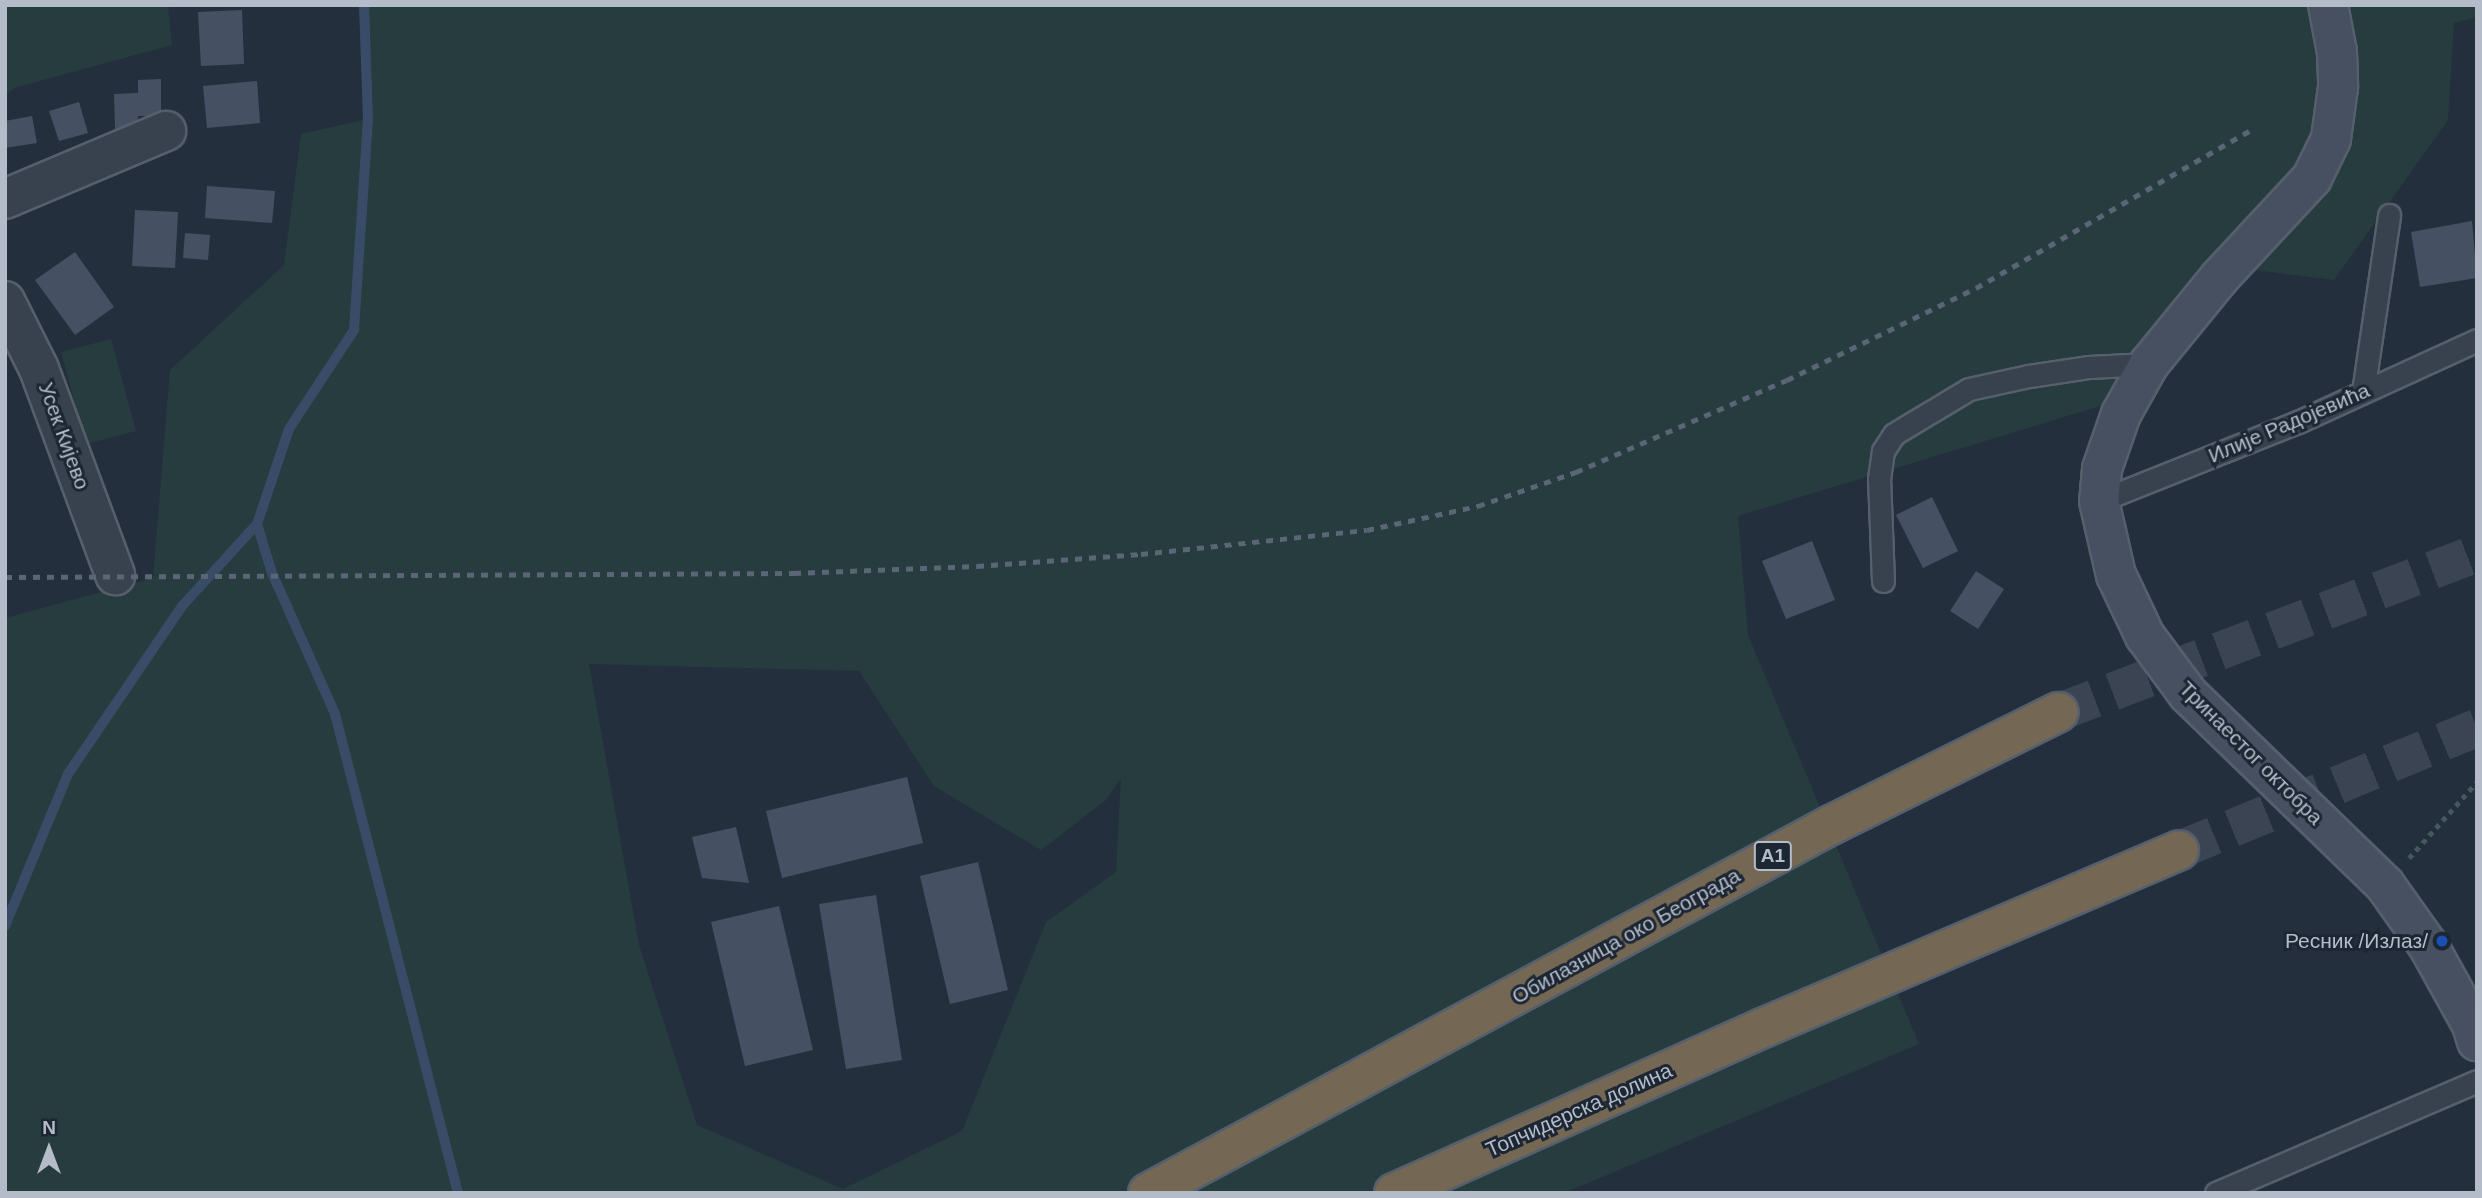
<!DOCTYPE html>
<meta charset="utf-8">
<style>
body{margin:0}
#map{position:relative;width:2482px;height:1198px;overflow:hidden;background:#242f3e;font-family:Arial,sans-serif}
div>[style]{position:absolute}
.green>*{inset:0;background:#263c3f}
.stream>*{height:10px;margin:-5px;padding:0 5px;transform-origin:5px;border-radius:5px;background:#394c67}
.building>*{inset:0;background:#455162}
.highway-tunnel>*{height:38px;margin-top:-19px;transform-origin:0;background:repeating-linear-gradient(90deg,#3a4453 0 38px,transparent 0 57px)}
.path>*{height:4.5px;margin-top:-2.25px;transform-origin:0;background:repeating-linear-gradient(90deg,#44595c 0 5px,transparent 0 10px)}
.roads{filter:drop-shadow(2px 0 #565f6c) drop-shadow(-2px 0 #565f6c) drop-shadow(0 2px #565f6c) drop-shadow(0 -2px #565f6c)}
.lane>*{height:21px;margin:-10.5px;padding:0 10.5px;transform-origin:10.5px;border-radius:10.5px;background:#38414e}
.street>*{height:38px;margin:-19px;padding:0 19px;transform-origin:19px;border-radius:19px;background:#38414e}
.secondary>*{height:38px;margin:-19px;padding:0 19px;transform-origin:19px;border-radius:19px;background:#465061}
.highway>*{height:38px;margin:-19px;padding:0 19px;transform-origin:19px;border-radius:19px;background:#746855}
.rail>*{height:5px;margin-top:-2.5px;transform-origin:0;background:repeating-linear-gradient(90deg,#5a6575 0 7px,transparent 0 14px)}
.dots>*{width:19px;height:19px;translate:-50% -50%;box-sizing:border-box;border:4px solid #1d2633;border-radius:50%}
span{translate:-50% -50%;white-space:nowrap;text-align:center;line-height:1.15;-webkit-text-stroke:6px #1d2633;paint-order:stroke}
.shield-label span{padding:2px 5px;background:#1d2633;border:2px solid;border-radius:5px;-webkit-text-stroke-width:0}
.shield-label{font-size:19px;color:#b4bcc9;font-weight:700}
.street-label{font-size:21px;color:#b4bcc9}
.poi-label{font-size:21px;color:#b4bcc9}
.right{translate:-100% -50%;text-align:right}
.frame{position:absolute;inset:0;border:7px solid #b4bcc9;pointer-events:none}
.north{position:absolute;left:14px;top:1114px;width:70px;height:70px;-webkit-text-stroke:5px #1d2633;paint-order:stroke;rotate:0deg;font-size:19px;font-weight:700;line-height:28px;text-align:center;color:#b4bcc9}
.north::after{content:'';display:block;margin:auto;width:24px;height:32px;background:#b4bcc9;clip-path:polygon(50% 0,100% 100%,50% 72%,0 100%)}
</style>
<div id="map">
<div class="green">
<div style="clip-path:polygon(5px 5px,168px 5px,172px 45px,14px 88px,5px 96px)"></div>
<div style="clip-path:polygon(evenodd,364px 5px,2477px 5px,2477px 17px,2454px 23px,2448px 120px,2334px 280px,2230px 267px,2130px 397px,1738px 516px,1748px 635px,1919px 1044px,1564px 1193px,5px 1193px,5px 618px,153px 578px,170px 370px,284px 265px,301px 134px,368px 119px,364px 5px,589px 664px,859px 671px,934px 786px,1041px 850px,1106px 800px,1121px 778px,1116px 872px,1046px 922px,962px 1131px,843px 1189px,697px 1125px,639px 945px,589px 664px)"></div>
<div style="clip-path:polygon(111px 339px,136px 431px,86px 444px,61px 352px)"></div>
</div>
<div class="stream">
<div style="left:364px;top:5px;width:114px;rotate:88deg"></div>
<div style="left:368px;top:119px;width:211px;rotate:93.8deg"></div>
<div style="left:354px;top:330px;width:118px;rotate:123.3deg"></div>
<div style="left:289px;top:429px;width:100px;rotate:108.6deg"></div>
<div style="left:257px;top:524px;width:51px;rotate:73deg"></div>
<div style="left:272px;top:573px;width:154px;rotate:65.9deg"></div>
<div style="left:335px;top:714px;width:495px;rotate:75.6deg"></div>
<div style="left:5px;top:926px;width:165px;rotate:-67.5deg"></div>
<div style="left:68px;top:774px;width:204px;rotate:-55.8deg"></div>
<div style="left:183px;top:605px;width:110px;rotate:-47.6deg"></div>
</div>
<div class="building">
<div style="clip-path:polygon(242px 10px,244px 64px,201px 66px,198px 12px)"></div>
<div style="clip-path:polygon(161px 79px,161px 116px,138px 116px,138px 129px,115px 129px,114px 94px,138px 93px,138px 80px)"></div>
<div style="clip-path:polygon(257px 81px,260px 123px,207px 128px,203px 86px)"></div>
<div style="clip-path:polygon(79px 102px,88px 133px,59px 141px,49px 111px)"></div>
<div style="clip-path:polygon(32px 116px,37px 143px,5px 148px,5px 121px)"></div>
<div style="clip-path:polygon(207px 186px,275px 191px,272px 223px,205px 218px)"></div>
<div style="clip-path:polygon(135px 210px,178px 212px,175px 268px,132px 266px)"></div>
<div style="clip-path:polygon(2472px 221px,2477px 278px,2420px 287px,2411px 232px)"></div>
<div style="clip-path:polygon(185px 233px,210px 235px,208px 260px,183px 258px)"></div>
<div style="clip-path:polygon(75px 252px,114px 307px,75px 335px,35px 280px)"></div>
<div style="clip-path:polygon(1932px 497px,1958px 551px,1923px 568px,1896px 515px)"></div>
<div style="clip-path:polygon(1812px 541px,1835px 600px,1786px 619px,1762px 561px)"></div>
<div style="clip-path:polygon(1976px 571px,2004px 589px,1978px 629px,1950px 611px)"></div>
<div style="clip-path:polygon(907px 777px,923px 843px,782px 878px,766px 811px)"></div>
<div style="clip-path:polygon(736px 827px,749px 883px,702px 878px,692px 837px)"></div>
<div style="clip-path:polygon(978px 862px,1008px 990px,950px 1004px,920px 876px)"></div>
<div style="clip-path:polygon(876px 895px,902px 1060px,846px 1069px,819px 904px)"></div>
<div style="clip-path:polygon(779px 906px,813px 1050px,745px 1066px,711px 922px)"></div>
</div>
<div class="highway-tunnel">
<div style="left:2059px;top:712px;width:447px;rotate:-20.8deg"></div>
<div style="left:2179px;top:850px;width:322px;rotate:-22.3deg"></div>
</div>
<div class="path">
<div style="left:2409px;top:858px;width:102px;rotate:-48.2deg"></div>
</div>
<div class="roads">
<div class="lane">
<div style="left:2363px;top:392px;width:179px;rotate:-81.6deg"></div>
<div style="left:2099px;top:501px;width:214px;rotate:-21.7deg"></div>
<div style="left:2298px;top:422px;width:197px;rotate:-24.6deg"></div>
<div style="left:1883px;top:581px;width:102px;rotate:-92.2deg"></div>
<div style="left:1879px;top:479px;width:28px;rotate:-82deg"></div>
<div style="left:1883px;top:451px;width:20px;rotate:-57deg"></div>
<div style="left:1894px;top:434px;width:87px;rotate:-31deg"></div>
<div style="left:1969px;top:389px;width:61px;rotate:-12.2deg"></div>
<div style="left:2029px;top:376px;width:61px;rotate:-8.5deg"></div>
<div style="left:2089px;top:367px;width:60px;rotate:-2.9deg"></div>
<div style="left:2216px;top:1193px;width:284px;rotate:-23.2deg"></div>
</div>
<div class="street">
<div style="left:5px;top:199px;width:175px;rotate:-22.9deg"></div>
<div style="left:5px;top:301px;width:76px;rotate:63.4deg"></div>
<div style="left:39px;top:369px;width:220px;rotate:69.7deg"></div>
</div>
<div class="secondary">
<div style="left:2328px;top:5px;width:48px;rotate:79.2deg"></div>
<div style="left:2337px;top:52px;width:35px;rotate:88deg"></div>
<div style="left:2338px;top:87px;width:52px;rotate:97.7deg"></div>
<div style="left:2331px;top:139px;width:43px;rotate:116deg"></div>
<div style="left:2312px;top:178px;width:135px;rotate:132.9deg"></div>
<div style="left:2220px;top:277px;width:112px;rotate:129.2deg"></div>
<div style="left:2149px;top:364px;width:57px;rotate:119.2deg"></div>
<div style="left:2121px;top:414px;width:58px;rotate:109.1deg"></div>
<div style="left:2102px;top:469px;width:32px;rotate:95deg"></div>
<div style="left:2099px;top:501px;width:76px;rotate:77.1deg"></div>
<div style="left:2116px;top:575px;width:68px;rotate:64.6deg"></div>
<div style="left:2145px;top:636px;width:72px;rotate:53.4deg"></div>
<div style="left:2188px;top:694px;width:274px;rotate:44.1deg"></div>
<div style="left:2385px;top:885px;width:76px;rotate:54.6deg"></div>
<div style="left:2429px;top:947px;width:89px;rotate:61.1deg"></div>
<div style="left:2472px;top:1025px;width:17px;rotate:73deg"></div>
</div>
<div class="highway">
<div style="left:1148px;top:1193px;width:776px;rotate:-28.32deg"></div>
<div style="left:1831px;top:825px;width:254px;rotate:-26.4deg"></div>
<div style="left:1394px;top:1193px;width:406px;rotate:-24.1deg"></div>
<div style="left:1765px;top:1027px;width:450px;rotate:-23.1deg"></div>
</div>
</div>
<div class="rail">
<div style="left:5px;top:577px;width:789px;rotate:-0.29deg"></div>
<div style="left:794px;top:573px;width:183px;rotate:-2.2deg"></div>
<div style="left:977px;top:566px;width:164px;rotate:-4.2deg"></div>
<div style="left:1141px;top:554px;width:227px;rotate:-6.1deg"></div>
<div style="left:1367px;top:530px;width:114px;rotate:-12.2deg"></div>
<div style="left:1478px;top:506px;width:104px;rotate:-19.1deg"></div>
<div style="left:1576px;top:472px;width:230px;rotate:-23.6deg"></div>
<div style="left:1787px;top:380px;width:210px;rotate:-26deg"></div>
<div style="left:1976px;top:288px;width:319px;rotate:-29.9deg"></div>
</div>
<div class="dots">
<div style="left:2442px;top:941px;background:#1a4fb4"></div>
</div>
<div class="shield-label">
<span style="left:1773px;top:856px">A1</span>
</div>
<div class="street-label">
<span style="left:2289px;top:423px;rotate:-23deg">Илије Радојевића</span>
<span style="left:64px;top:436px;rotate:70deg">Усек Кијево</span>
<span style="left:2251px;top:753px;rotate:45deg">Тринаестог октобра</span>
<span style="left:1626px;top:936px;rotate:-29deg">Обилазница око Београда</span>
<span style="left:1579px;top:1110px;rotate:-24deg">Топчидерска долина</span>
</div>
<div class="poi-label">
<span class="right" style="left:2428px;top:941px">Ресник /Излаз/</span>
</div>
<div class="frame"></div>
<div class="north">N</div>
</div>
